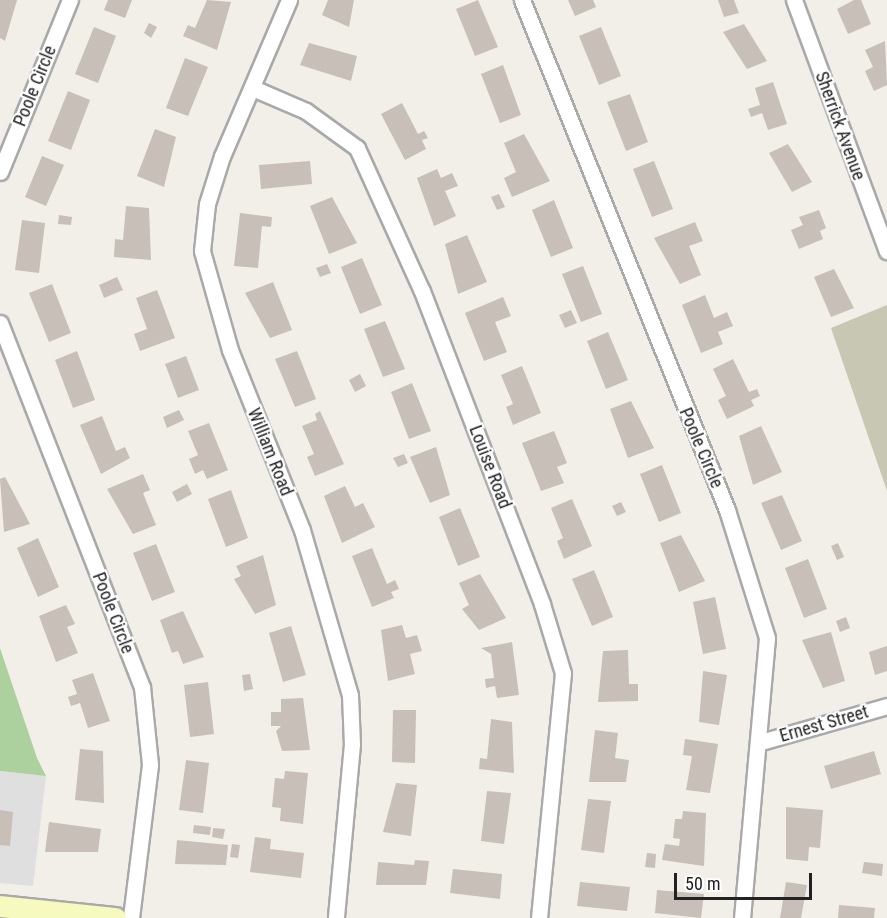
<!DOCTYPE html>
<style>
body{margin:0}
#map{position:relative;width:887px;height:918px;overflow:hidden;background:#f2efe9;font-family:"Roboto Condensed",sans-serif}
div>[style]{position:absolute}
.residential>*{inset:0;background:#e0dfdf}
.construction>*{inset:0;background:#c7c7b4}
.forest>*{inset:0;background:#add19e}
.building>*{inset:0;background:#c7bfb8}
.roads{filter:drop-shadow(2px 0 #a9a9a9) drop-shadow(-2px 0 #a9a9a9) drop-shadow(0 2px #a9a9a9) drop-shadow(0 -2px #a9a9a9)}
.street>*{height:15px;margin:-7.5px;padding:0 7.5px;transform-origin:7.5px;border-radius:7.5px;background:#fff}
.secondary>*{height:21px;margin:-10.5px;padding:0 10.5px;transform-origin:10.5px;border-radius:10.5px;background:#f7fabf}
span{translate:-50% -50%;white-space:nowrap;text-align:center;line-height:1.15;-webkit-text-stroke:4.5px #fff;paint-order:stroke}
.street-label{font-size:18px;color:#222}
.scale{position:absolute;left:674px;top:873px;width:138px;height:27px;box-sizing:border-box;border:3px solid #222;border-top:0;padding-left:8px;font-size:18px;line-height:21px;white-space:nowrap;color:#222;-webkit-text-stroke:4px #fff;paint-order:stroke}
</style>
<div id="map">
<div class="residential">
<div style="clip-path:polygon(0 771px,46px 776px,33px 886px,0 883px)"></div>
</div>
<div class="construction">
<div style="clip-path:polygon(887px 305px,887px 491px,831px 328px)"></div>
</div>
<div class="forest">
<div style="clip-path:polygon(0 648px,37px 758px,46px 776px,0 771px)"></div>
</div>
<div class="building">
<div style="clip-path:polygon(0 0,17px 0,5px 41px,0 38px)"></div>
<div style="clip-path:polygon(108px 0,132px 0,125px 18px,104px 10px)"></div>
<div style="clip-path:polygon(207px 0,231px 2px,217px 50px,183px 36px,188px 25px,195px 28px)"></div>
<div style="clip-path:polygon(328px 0,354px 0,349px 27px,322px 15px)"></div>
<div style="clip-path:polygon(478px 0,498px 47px,475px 56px,456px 9px)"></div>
<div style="clip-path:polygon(568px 0,593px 0,596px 7px,575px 16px)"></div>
<div style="clip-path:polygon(718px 0,734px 0,739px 13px,724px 17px)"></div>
<div style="clip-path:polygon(854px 0,861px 0,871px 24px,848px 34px,837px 9px)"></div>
<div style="clip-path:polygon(149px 23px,157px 27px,151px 38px,144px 33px)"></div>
<div style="clip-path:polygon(744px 24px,767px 61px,747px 69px,723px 32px)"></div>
<div style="clip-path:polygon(94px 27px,116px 36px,98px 83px,75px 74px)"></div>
<div style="clip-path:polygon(601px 27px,621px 76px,599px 85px,579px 36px)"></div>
<div style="clip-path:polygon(885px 41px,887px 85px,874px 91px,865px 71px,873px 67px,865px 50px)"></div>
<div style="clip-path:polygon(309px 43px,357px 56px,351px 81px,300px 65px)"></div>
<div style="clip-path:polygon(185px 58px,208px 67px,188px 116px,166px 108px)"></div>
<div style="clip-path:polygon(503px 65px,521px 115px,500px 123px,481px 74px)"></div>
<div style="clip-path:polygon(773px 82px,787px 124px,768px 130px,762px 113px,751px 117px,748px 109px,760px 105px,755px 88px)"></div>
<div style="clip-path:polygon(68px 91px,90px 100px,71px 150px,48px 141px)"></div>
<div style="clip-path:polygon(630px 94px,648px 142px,626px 151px,607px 102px)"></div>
<div style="clip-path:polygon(402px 103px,418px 134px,424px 131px,428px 138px,422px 140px,426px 149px,405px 160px,381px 114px)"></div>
<div style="clip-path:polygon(155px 129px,176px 137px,164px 187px,137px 176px)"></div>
<div style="clip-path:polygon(524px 134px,550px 181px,512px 197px,504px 178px,516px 172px,504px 143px)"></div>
<div style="clip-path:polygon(788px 144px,812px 182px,792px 192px,769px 153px)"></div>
<div style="clip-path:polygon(42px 156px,64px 165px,46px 206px,25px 197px)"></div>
<div style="clip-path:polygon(310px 161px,312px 184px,261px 189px,259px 165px)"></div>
<div style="clip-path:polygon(654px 161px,673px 209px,652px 217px,633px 169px)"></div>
<div style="clip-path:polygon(437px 169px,441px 178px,452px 173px,458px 186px,445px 191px,456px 216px,434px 226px,417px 178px)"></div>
<div style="clip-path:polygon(499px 194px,505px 207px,497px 210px,491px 197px)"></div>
<div style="clip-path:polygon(332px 197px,357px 243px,329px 254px,310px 206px)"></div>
<div style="clip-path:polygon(554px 200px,573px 248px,551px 257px,532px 210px)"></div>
<div style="clip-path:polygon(126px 206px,149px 208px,151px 260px,114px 257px,115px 239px,123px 240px)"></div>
<div style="clip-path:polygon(819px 210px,826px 228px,820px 231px,823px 239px,799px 249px,791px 230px,803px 225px,799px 217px)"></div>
<div style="clip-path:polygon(240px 213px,272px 217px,271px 227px,262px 226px,258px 268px,234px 266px)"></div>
<div style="clip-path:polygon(59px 215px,72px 217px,71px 225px,58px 224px)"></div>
<div style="clip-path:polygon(22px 220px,45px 223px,39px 273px,15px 270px)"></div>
<div style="clip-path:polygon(695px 222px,703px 241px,689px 246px,701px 275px,680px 284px,654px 238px)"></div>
<div style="clip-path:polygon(467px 235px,487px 282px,458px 294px,445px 244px)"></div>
<div style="clip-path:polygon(362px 258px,382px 305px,360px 314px,341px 267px)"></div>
<div style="clip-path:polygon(327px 264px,331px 273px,320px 277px,316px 268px)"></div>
<div style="clip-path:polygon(583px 266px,602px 314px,581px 322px,562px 274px)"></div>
<div style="clip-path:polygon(834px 269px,854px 308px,831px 317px,814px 277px)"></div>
<div style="clip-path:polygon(117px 277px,123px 290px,104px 298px,99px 285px)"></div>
<div style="clip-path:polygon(273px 282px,292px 330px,270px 338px,245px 293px)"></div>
<div style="clip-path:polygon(52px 284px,71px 333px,49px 342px,29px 293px)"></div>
<div style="clip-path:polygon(157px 290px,175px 338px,140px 351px,134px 334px,147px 329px,136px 298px)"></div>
<div style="clip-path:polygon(705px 295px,714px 318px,727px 312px,733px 326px,718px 332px,723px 344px,701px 353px,682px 305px)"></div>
<div style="clip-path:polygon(503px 297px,511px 316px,495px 322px,507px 352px,484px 361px,465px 313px)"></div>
<div style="clip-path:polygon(571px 310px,577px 323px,565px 328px,559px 315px)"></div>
<div style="clip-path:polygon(385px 321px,405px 369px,383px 377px,364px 329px)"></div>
<div style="clip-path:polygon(608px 332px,628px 380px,606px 389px,587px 341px)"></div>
<div style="clip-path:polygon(77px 351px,95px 400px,73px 408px,55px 360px)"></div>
<div style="clip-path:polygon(297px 351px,316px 399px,295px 407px,275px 359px)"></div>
<div style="clip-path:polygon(186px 356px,199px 390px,178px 398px,165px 364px)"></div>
<div style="clip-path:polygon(733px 359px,749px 392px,757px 389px,760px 396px,751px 400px,754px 406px,727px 419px,718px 400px,726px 396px,713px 369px)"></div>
<div style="clip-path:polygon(522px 366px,541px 413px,513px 425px,506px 407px,513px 404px,501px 375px)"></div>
<div style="clip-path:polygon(360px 374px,366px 386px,355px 392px,349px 380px)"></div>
<div style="clip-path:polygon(412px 383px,431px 431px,409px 439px,391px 392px)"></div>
<div style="clip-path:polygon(631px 401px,654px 448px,628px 458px,610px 409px)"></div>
<div style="clip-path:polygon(179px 410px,184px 420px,167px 428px,163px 417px)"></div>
<div style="clip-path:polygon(320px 411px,344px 464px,315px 476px,307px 457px,314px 454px,302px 426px,317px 420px,315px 414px)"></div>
<div style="clip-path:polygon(102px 416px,116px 451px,125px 447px,130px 458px,101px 474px,80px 425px)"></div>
<div style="clip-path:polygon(209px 423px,228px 470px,207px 479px,203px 470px,195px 474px,189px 459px,198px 455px,188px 431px)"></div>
<div style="clip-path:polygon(761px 426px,782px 472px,753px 485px,739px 436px)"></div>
<div style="clip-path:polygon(554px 431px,567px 463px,557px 467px,564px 483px,541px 491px,522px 443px)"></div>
<div style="clip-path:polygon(436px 447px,450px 495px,430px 503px,410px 457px)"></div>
<div style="clip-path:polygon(404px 454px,408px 463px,398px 467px,393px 458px)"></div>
<div style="clip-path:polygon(662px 465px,681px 513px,659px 522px,640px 474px)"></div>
<div style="clip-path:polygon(143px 474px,150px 490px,143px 493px,156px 525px,133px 534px,107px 489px)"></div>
<div style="clip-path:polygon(5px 477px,30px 524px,4px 532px,0 479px)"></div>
<div style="clip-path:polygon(187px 484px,192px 494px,177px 502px,172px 492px)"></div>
<div style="clip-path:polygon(345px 486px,355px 507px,363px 503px,375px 527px,342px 543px,324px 496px)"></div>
<div style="clip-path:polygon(231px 490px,248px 538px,226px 547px,208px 499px)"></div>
<div style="clip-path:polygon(782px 495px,802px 541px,781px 550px,761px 503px)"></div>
<div style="clip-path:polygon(572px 499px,592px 546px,564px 559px,557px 541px,563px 538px,551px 508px)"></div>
<div style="clip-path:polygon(621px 502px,626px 512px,617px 516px,612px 506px)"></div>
<div style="clip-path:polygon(460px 508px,480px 557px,458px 566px,439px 517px)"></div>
<div style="clip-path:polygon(681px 535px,705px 581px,679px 592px,660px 543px)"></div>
<div style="clip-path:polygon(38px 538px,59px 587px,38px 597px,17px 548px)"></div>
<div style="clip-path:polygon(838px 543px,844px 557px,837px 560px,831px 546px)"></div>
<div style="clip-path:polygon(156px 544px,175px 592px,152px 601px,133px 553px)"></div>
<div style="clip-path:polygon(372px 548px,387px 584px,395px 580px,399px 589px,391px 592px,394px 598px,372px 607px,352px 556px)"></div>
<div style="clip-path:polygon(263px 555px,276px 605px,255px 614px,234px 579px,241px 576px,236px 566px)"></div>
<div style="clip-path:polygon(808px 559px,827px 609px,804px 618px,785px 568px)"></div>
<div style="clip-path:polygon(594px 570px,613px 617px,592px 626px,572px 579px)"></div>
<div style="clip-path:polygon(480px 574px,506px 618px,479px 630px,462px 609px,469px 605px,459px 583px)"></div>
<div style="clip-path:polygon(715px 597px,726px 649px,703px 654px,693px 602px)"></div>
<div style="clip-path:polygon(66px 605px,75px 624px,67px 627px,78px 653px,56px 662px,39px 616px)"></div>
<div style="clip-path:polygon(183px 611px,204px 657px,183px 664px,178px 651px,172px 653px,160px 620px)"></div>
<div style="clip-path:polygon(846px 617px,850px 628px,840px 632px,836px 621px)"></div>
<div style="clip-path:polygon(402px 625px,406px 638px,417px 635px,422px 651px,410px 654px,415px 674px,388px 681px,381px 630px)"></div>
<div style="clip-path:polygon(291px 626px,306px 675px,283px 682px,269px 633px)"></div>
<div style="clip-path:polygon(831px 632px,845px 681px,823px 688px,802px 640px)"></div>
<div style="clip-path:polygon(512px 642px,519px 695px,497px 698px,495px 686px,486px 688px,485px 679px,494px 678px,491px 654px,481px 648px)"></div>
<div style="clip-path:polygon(887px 646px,887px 671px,875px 675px,869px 652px)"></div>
<div style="clip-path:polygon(628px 650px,629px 684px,638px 684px,638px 701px,598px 702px,603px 651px)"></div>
<div style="clip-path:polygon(703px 671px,727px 675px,719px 725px,699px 722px)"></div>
<div style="clip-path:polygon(93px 673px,110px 721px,88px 728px,80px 703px,71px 706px,68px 697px,77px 694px,72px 680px)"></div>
<div style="clip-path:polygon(250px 674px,253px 689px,244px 691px,242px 675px)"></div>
<div style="clip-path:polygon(208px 682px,214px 734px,190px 737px,184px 685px)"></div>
<div style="clip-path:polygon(303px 698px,310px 750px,282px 751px,276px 731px,281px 726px,271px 726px,271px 712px,281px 712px,281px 699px)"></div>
<div style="clip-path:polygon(393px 710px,416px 710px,415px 763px,392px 762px)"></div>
<div style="clip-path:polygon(491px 719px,512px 722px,514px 773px,479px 769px,480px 758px,487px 759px)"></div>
<div style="clip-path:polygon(595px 730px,618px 733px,615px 758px,629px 760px,626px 782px,589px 782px)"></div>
<div style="clip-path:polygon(685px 739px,718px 744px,710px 793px,686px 790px,692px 756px,683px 755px)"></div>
<div style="clip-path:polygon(80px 749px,103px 751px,104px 803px,75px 800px)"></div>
<div style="clip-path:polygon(874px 751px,881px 774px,831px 789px,824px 766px)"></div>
<div style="clip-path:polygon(186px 760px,209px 763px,203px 813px,179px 810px)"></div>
<div style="clip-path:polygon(285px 771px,308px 773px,303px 824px,280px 821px,281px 808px,272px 807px,275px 778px,284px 779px)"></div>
<div style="clip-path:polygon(396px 783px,417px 785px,411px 836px,383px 832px)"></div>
<div style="clip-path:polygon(487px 791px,511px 793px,504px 844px,481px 841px)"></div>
<div style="clip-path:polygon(588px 799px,611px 801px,604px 853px,581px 850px)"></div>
<div style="clip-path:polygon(786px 807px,823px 810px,820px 848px,809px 847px,808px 861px,786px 859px)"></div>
<div style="clip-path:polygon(0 810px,13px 812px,10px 846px,0 845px)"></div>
<div style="clip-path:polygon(683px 811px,706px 813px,704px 866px,662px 860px,665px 844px,679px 846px,680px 839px,673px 838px,675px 819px,682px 819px)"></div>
<div style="clip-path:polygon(49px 822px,101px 829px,98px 852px,45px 852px)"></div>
<div style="clip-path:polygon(194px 825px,211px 827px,210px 835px,193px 833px)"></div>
<div style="clip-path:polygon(213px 828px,225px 829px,223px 839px,212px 837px)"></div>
<div style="clip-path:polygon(255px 837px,271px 839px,270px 849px,304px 853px,301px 878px,250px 872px)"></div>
<div style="clip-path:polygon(177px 840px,228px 845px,226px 865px,175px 864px)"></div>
<div style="clip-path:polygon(232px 844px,240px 845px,238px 858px,230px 857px)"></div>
<div style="clip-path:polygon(647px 853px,656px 854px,655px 868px,645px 867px)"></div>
<div style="clip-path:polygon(415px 860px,429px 861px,426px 885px,376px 885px,378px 862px,414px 865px)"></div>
<div style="clip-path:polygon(864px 862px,883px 864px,882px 876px,862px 873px)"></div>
<div style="clip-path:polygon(453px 869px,502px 874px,500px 899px,450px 893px)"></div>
<div style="clip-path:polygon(580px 882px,630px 887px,627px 911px,577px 906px)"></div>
<div style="clip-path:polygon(786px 882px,807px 885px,801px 918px,780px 918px)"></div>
<div style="clip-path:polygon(657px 890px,704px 894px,701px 918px,655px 913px)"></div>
<div style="clip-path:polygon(839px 905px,875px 908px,874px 918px,838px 918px)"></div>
</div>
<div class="roads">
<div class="street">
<div style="left:289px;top:0;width:170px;rotate:113.2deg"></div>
<div style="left:222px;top:156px;width:50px;rotate:107.4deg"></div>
<div style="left:207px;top:204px;width:47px;rotate:96.1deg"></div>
<div style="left:202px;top:251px;width:103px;rotate:74.2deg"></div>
<div style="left:230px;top:350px;width:194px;rotate:68.2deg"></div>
<div style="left:302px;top:530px;width:172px;rotate:73.8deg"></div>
<div style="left:350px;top:695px;width:49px;rotate:87.7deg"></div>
<div style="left:352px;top:744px;width:175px;rotate:95.3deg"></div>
<div style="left:522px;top:0;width:550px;rotate:68.1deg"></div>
<div style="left:727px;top:510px;width:134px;rotate:72.6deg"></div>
<div style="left:767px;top:638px;width:281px;rotate:95.1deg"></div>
<div style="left:794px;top:0;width:268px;rotate:69.7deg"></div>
<div style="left:255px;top:89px;width:56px;rotate:23.3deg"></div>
<div style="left:306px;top:111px;width:63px;rotate:36deg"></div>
<div style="left:357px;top:148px;width:157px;rotate:65.6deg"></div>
<div style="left:422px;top:291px;width:335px;rotate:69deg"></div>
<div style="left:542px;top:604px;width:72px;rotate:73.1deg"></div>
<div style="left:563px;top:673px;width:246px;rotate:95.6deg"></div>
<div style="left:0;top:172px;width:186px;rotate:-67.9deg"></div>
<div style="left:0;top:323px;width:391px;rotate:68.7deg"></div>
<div style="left:142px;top:687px;width:78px;rotate:84.1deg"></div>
<div style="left:150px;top:765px;width:154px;rotate:97.1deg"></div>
<div style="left:761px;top:742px;width:131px;rotate:-15.9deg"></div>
</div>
<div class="secondary">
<div style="left:0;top:906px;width:116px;rotate:6deg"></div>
</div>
</div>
<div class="street-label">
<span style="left:35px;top:86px;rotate:-68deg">Poole Circle</span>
<span style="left:840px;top:126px;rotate:70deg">Sherrick Avenue</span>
<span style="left:701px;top:448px;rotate:67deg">Poole Circle</span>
<span style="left:270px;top:452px;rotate:68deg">William Road</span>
<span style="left:490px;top:467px;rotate:69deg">Louise Road</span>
<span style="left:113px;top:613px;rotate:69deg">Poole Circle</span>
<span style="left:824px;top:724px;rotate:-16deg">Ernest Street</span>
</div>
<div class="scale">50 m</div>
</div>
